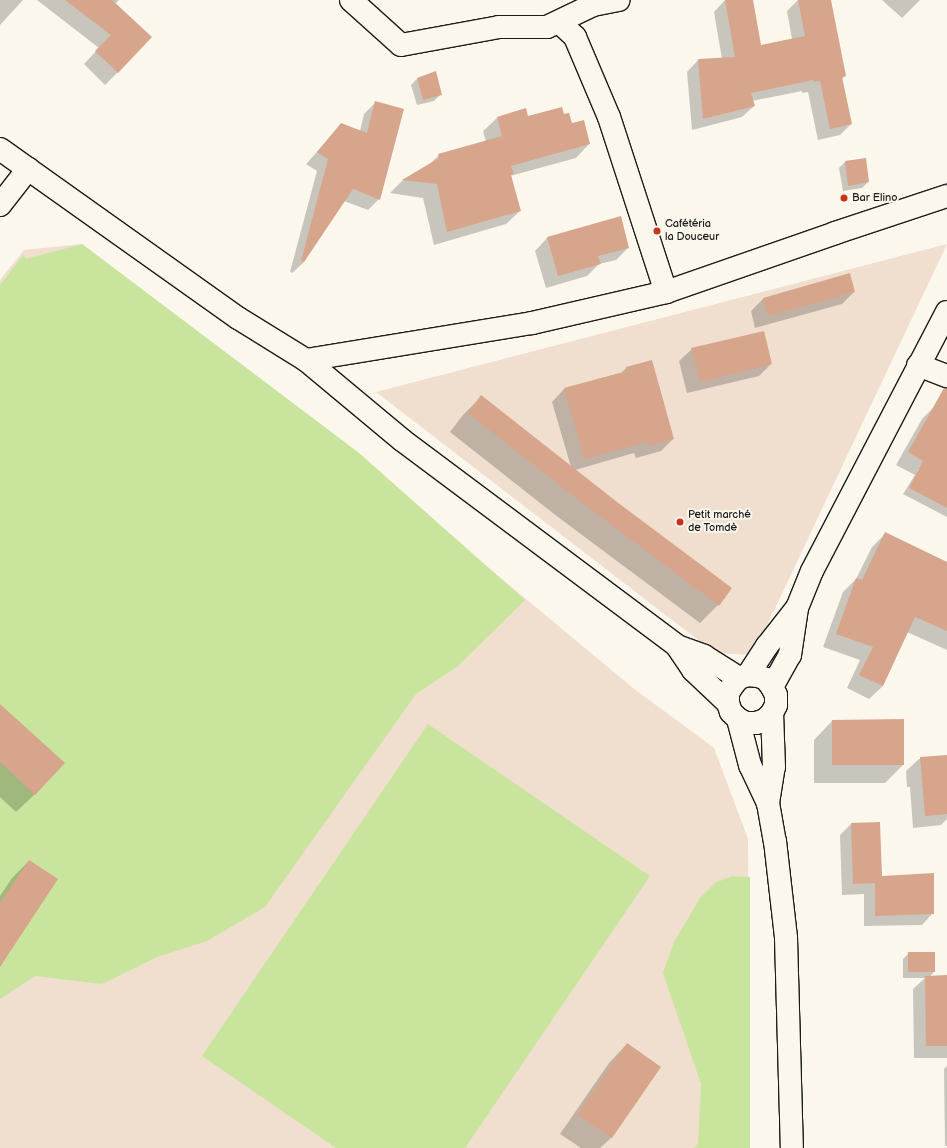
<!DOCTYPE html>
<meta charset="utf-8">
<style>
body{margin:0}
#map{position:relative;width:947px;height:1148px;overflow:hidden;background:#fbf7ec;font-family:"Balsamiq Sans",sans-serif}
div>[style]{position:absolute}
.built>*{inset:0;background:#f0decf}
.green>*{inset:0;background:#c9e59d}
.shadow>*{inset:0;background:#0003}
.building>*{inset:0;background:#d7a58b}
.roads{filter:drop-shadow(1px 0 #1c1c1c) drop-shadow(-1px 0 #1c1c1c) drop-shadow(0 1px #1c1c1c) drop-shadow(0 -1px #1c1c1c)}
.minor>*{height:22px;margin:-11px;padding:0 11px;transform-origin:11px;border-radius:11px;background:#fbf7ec}
.dots>*{width:11px;height:11px;translate:-50% -50%;box-sizing:border-box;border:2px solid #fbf7ec;border-radius:50%}
span{translate:-50% -50%;white-space:nowrap;text-align:center;line-height:1.15;-webkit-text-stroke:4px #fbf7ec;paint-order:stroke}
.poi-label{font-size:11px;color:#1c1c1c}
.left{translate:0 -50%;text-align:left}
</style>
<div id="map">
<div class="built">
<div style="clip-path:polygon(82px 244px,359px 453px,460px 544px,633px 688px,714px 748px,748px 839px,750px 1148px,0 1148px,0 280px,24px 250px)"></div>
<div style="clip-path:polygon(947px 244px,753px 655px,715px 653px,376px 392px)"></div>
</div>
<div class="green">
<div style="clip-path:polygon(82px 244px,359px 453px,525px 600px,457px 667px,416px 694px,265px 907px,207px 941px,157px 957px,102px 984px,35px 976px,0 999px,0 285px,23px 255px,26px 259px)"></div>
<div style="clip-path:polygon(428px 724px,650px 876px,465px 1148px,336px 1148px,202px 1056px)"></div>
<div style="clip-path:polygon(732px 876px,750px 877px,750px 1148px,694px 1148px,698px 1144px,701px 1084px,663px 973px,674px 942px,700px 898px,715px 883px)"></div>
</div>
<div class="shadow">
<div style="clip-path:polygon(0 0,23px 0,0 25px)"></div>
<div style="clip-path:polygon(37px 0,119px 0,115px 4px,118px 72px,105px 85px,84px 64px,99px 48px)"></div>
<div style="clip-path:polygon(725px 0,752px 0,760px 46px,792px 39px,787px 11px,798px 0,830px 0,845px 76px,842px 79px,851px 124px,840px 135px,818px 140px,808px 92px,802px 93px,802px 91px,752px 101px,754px 106px,742px 117px,692px 130px,687px 72px,698px 60px,722px 59px,714px 12px)"></div>
<div style="clip-path:polygon(882px 0,920px 0,902px 18px)"></div>
<div style="clip-path:polygon(417px 79px,440px 95px,434px 101px,417px 105px,411px 85px)"></div>
<div style="clip-path:polygon(376px 102px,379px 199px,368px 210px,344px 201px,304px 262px,292px 273px,290px 272px,317px 171px,306px 164px,342px 124px,360px 131px,364px 114px)"></div>
<div style="clip-path:polygon(525px 110px,527px 117px,563px 116px,589px 144px,576px 158px,510px 176px,520px 211px,506px 224px,434px 245px,423px 198px,390px 193px,403px 180px,428px 166px,439px 155px,486px 142px,483px 131px,497px 118px)"></div>
<div style="clip-path:polygon(865px 159px,868px 182px,862px 188px,843px 191px,839px 168px,845px 162px)"></div>
<div style="clip-path:polygon(621px 217px,628px 248px,616px 260px,599px 264px,587px 276px,546px 288px,535px 251px,547px 238px)"></div>
<div style="clip-path:polygon(854px 292px,842px 304px,755px 328px,751px 311px,763px 299px)"></div>
<div style="clip-path:polygon(692px 349px,771px 364px,759px 376px,687px 393px,679px 361px)"></div>
<div style="clip-path:polygon(651px 361px,673px 439px,661px 451px,636px 458px,634px 453px,575px 470px,718px 605px,700px 623px,558px 517px,450px 432px,463px 415px,481px 397px,571px 467px,552px 402px,564px 389px,621px 373px,626px 368px)"></div>
<div style="clip-path:polygon(934px 407px,947px 414px,947px 426px,926px 462px,917px 471px,947px 486px,947px 517px,903px 494px,915px 475px,896px 465px,922px 419px)"></div>
<div style="clip-path:polygon(885px 534px,947px 563px,947px 650px,907px 632px,883px 686px,869px 699px,847px 688px,860px 660px,823px 647px,843px 592px,856px 579px,872px 547px)"></div>
<div style="clip-path:polygon(0 705px,35px 794px,16px 812px,0 797px)"></div>
<div style="clip-path:polygon(903px 720px,903px 765px,885px 783px,814px 783px,814px 740px,832px 721px)"></div>
<div style="clip-path:polygon(947px 756px,947px 819px,941px 825px,913px 828px,910px 787px,907px 787px,906px 771px,919px 759px)"></div>
<div style="clip-path:polygon(851px 824px,881px 877px,933px 913px,922px 925px,864px 926px,864px 894px,842px 895px,840px 835px)"></div>
<div style="clip-path:polygon(29px 861px,0 965px,0 896px,12px 878px)"></div>
<div style="clip-path:polygon(909px 953px,934px 972px,929px 977px,947px 976px,947px 1058px,914px 1058px,913px 989px,925px 978px,903px 978px,903px 959px)"></div>
<div style="clip-path:polygon(627px 1044px,660px 1067px,611px 1138px,600px 1148px,581px 1148px,560px 1134px,609px 1063px)"></div>
<div style="clip-path:polygon(947px 1066px,947px 1146px,945px 1146px,944px 1069px)"></div>
</div>
<div class="building">
<div style="clip-path:polygon(65px 0,112px 0,152px 37px,118px 73px,95px 51px,111px 35px)"></div>
<div style="clip-path:polygon(725px 0,753px 0,761px 45px,805px 36px,798px 0,831px 0,846px 76px,842px 77px,852px 124px,830px 129px,820px 81px,814px 82px,813px 80px,751px 93px,755px 106px,703px 119px,698px 59px,735px 57px)"></div>
<div style="clip-path:polygon(436px 71px,442px 95px,423px 100px,417px 78px)"></div>
<div style="clip-path:polygon(375px 101px,404px 109px,380px 200px,353px 189px,304px 262px,301px 261px,328px 159px,317px 152px,341px 123px,367px 133px)"></div>
<div style="clip-path:polygon(562px 107px,564px 114px,569px 113px,572px 123px,584px 120px,590px 144px,511px 166px,514px 174px,511px 175px,521px 211px,447px 232px,437px 184px,402px 180px,439px 158px,438px 154px,502px 136px,497px 117px,526px 108px,528px 116px)"></div>
<div style="clip-path:polygon(866px 158px,869px 182px,848px 186px,845px 161px)"></div>
<div style="clip-path:polygon(621px 216px,629px 248px,598px 256px,601px 264px,558px 276px,547px 237px)"></div>
<div style="clip-path:polygon(850px 273px,855px 292px,768px 316px,763px 298px)"></div>
<div style="clip-path:polygon(764px 331px,772px 364px,700px 382px,691px 348px)"></div>
<div style="clip-path:polygon(652px 360px,674px 439px,648px 446px,647px 442px,584px 459px,564px 388px,627px 371px,626px 367px)"></div>
<div style="clip-path:polygon(944px 388px,947px 388px,947px 508px,909px 488px,923px 461px,908px 452px)"></div>
<div style="clip-path:polygon(481px 395px,617px 502px,732px 588px,719px 606px,577px 499px,468px 413px)"></div>
<div style="clip-path:polygon(885px 532px,947px 562px,947px 631px,915px 617px,883px 686px,859px 675px,873px 647px,836px 634px,856px 578px,862px 580px)"></div>
<div style="clip-path:polygon(0 704px,65px 763px,35px 795px,0 762px)"></div>
<div style="clip-path:polygon(904px 719px,904px 765px,832px 765px,832px 720px)"></div>
<div style="clip-path:polygon(947px 755px,947px 814px,925px 816px,920px 757px)"></div>
<div style="clip-path:polygon(880px 822px,882px 876px,934px 873px,934px 914px,875px 916px,875px 883px,853px 884px,851px 823px)"></div>
<div style="clip-path:polygon(29px 860px,58px 879px,0 967px,0 903px)"></div>
<div style="clip-path:polygon(908px 952px,935px 952px,935px 972px,908px 972px)"></div>
<div style="clip-path:polygon(947px 975px,947px 1046px,926px 1046px,925px 976px)"></div>
<div style="clip-path:polygon(627px 1043px,661px 1067px,612px 1138px,577px 1115px)"></div>
</div>
<div class="roads">
<div class="minor">
<div style="left:351px;top:0;width:67px;rotate:42deg"></div>
<div style="left:401px;top:45px;width:100px;rotate:-10.4deg"></div>
<div style="left:499px;top:27px;width:48px"></div>
<div style="left:547px;top:27px;width:51px;rotate:-25.6deg"></div>
<div style="left:593px;top:5px;width:26px;rotate:-11deg"></div>
<div style="left:559px;top:22px;width:22px;rotate:43deg"></div>
<div style="left:575px;top:37px;width:87px;rotate:67deg"></div>
<div style="left:609px;top:117px;width:184px;rotate:72deg"></div>
<div style="left:0;top:149px;width:292px;rotate:35.4deg"></div>
<div style="left:238px;top:318px;width:80px;rotate:31.7deg"></div>
<div style="left:306px;top:360px;width:125px;rotate:39.8deg"></div>
<div style="left:402px;top:440px;width:344px;rotate:36.8deg"></div>
<div style="left:677px;top:646px;width:29px;rotate:20deg"></div>
<div style="left:704px;top:656px;width:41px;rotate:32.2deg"></div>
<div style="left:0;top:205px;width:46px;rotate:-52.1deg"></div>
<div style="left:306px;top:360px;width:229px;rotate:-9.3deg"></div>
<div style="left:532px;top:323px;width:138px;rotate:-13deg"></div>
<div style="left:666px;top:292px;width:179px;rotate:-19.2deg"></div>
<div style="left:835px;top:233px;width:118px;rotate:-18.3deg"></div>
<div style="left:918px;top:365px;width:31px;rotate:21deg"></div>
<div style="left:677px;top:646px;width:29px;rotate:56deg"></div>
<div style="left:693px;top:670px;width:48px;rotate:43.3deg"></div>
<div style="left:748px;top:675px;width:35px;rotate:-57deg"></div>
<div style="left:767px;top:646px;width:47px;rotate:-51.9deg"></div>
<div style="left:772px;top:687px;width:37px;rotate:-61deg"></div>
<div style="left:790px;top:655px;width:48px;rotate:-81.5deg"></div>
<div style="left:797px;top:608px;width:40px;rotate:-68deg"></div>
<div style="left:812px;top:571px;width:292px;rotate:-62.5deg"></div>
<div style="left:738px;top:719px;width:9px;rotate:27deg"></div>
<div style="left:746px;top:723px;width:10px"></div>
<div style="left:756px;top:723px;width:9px;rotate:-18deg"></div>
<div style="left:765px;top:720px;width:10px;rotate:-45deg"></div>
<div style="left:772px;top:713px;width:9px;rotate:-63deg"></div>
<div style="left:776px;top:705px;width:10px;rotate:-90deg"></div>
<div style="left:776px;top:695px;width:9px;rotate:-117deg"></div>
<div style="left:772px;top:687px;width:10px;rotate:-127deg"></div>
<div style="left:766px;top:679px;width:9px;rotate:-159deg"></div>
<div style="left:758px;top:676px;width:10px;rotate:-174deg"></div>
<div style="left:748px;top:675px;width:9px;rotate:162deg"></div>
<div style="left:739px;top:678px;width:9px;rotate:131deg"></div>
<div style="left:733px;top:685px;width:9px;rotate:122deg"></div>
<div style="left:728px;top:693px;width:10px;rotate:90deg"></div>
<div style="left:728px;top:703px;width:9px;rotate:72deg"></div>
<div style="left:731px;top:712px;width:10px;rotate:45deg"></div>
<div style="left:738px;top:719px;width:48px;rotate:75.4deg"></div>
<div style="left:750px;top:765px;width:42px;rotate:64.7deg"></div>
<div style="left:768px;top:803px;width:39px;rotate:80deg"></div>
<div style="left:775px;top:841px;width:98px;rotate:83.5deg"></div>
<div style="left:786px;top:938px;width:210px;rotate:88.4deg"></div>
<div style="left:768px;top:803px;width:36px;rotate:-81deg"></div>
<div style="left:774px;top:767px;width:54px;rotate:-92.1deg"></div>
</div>
</div>
<div class="dots">
<div style="left:844px;top:198px;background:#c8321e"></div>
<div style="left:657px;top:231px;background:#c8321e"></div>
<div style="left:680px;top:522px;background:#c8321e"></div>
</div>
<div class="poi-label">
<span class="left" style="left:852px;top:198px">Bar Elino</span>
<span class="left" style="left:665px;top:231px">Cafétéria<br>la Douceur</span>
<span class="left" style="left:688px;top:522px">Petit marché<br>de Tomdè</span>
</div>
</div>
